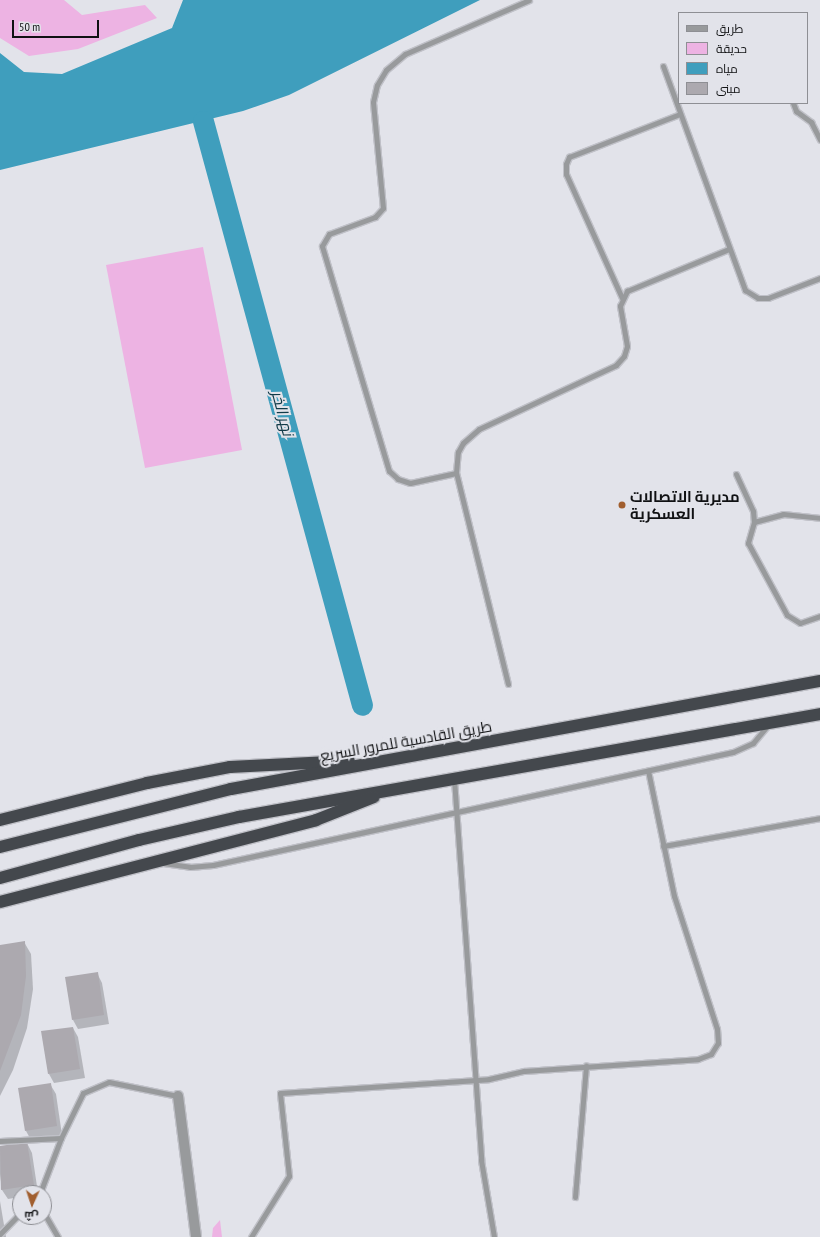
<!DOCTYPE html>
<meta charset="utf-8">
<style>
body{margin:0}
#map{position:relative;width:820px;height:1237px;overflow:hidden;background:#e2e3ea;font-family:"PT Sans Narrow",Cairo,sans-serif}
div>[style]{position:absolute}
.green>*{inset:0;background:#edb3e3}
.water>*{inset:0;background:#3f9ebd}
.shadow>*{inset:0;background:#0003}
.river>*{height:21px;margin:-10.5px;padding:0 10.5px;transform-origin:10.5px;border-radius:10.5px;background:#3f9ebd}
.building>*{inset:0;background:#aca9af}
.roads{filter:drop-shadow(1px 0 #c0c1c8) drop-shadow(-1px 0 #c0c1c8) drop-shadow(0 1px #c0c1c8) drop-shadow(0 -1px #c0c1c8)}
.service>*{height:5px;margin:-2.5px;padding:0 2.5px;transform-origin:2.5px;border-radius:2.5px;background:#989a9c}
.minor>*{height:10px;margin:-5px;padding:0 5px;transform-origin:5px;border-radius:5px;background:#989a9c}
.motorway>*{height:12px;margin:-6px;padding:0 6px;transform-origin:6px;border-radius:6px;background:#44484d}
.dots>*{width:11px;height:11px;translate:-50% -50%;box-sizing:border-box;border:2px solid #e2e3ea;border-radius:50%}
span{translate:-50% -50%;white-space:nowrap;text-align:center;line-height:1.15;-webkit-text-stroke:4px #e2e3ea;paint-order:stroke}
.poi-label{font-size:15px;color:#101113;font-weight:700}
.left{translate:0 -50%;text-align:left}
.street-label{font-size:15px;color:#101113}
.water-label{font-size:16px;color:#113b49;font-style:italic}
.legend{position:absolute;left:678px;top:12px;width:130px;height:92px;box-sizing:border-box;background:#e2e3ea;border:1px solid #8e8f94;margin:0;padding:5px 7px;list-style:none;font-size:12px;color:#101113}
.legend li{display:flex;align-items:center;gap:8px;height:20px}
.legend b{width:20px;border:1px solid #8e8f94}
.north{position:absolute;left:12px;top:1185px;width:40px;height:40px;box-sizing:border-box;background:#e2e3ea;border:1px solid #8e8f94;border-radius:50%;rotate:183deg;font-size:11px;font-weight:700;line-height:16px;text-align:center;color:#101113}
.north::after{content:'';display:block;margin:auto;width:14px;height:18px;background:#a15e2e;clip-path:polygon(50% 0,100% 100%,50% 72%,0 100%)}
.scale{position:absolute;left:12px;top:20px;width:87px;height:18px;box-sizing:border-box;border:2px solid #101113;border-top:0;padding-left:5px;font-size:12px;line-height:14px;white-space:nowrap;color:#101113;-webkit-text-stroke:3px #e2e3ea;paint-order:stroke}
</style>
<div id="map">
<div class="green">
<div style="clip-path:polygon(0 0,64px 0,82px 15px,145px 5px,157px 18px,78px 49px,29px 56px,0 38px)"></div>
<div style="clip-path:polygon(203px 247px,242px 450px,145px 468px,106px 265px)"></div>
<div style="clip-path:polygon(220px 1220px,222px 1237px,212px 1237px,213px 1228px)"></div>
</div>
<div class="water">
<div style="clip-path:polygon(183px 0,480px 0,289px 95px,243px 111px,0 170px,0 53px,24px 72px,62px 74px,172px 28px)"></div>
</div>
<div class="shadow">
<div style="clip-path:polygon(24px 942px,31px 954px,33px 989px,27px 1028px,13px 1070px,0 1096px,0 946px)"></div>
<div style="clip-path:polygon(97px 973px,102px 983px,109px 1024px,78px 1029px,73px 1020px)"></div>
<div style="clip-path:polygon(73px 1028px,78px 1037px,85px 1078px,54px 1083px,49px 1074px)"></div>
<div style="clip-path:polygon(50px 1084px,56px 1094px,62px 1135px,31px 1140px,26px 1131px)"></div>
<div style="clip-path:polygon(27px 1143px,32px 1153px,38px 1193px,20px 1193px,20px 1197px,8px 1199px,2px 1190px,0 1174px,0 1147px)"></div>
<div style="clip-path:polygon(0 1201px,6px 1237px,0 1237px)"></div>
</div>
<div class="river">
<div style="left:203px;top:121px;width:605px;rotate:74.77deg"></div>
</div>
<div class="building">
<div style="clip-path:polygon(25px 941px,26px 976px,21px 1015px,0 1071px,0 945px)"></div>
<div style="clip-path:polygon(98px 972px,104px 1015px,72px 1020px,65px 977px)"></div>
<div style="clip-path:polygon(73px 1027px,80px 1069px,48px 1074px,41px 1031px)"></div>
<div style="clip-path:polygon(51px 1083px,57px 1126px,25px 1131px,18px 1088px)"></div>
<div style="clip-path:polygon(27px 1142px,34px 1185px,1px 1190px,0 1146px)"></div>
</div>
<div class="roads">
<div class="service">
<div style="left:663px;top:66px;width:239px;rotate:69.9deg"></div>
<div style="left:745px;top:290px;width:15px;rotate:32deg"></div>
<div style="left:758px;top:298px;width:10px"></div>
<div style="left:768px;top:298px;width:56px;rotate:-21deg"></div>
<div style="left:793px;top:103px;width:9px;rotate:69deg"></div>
<div style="left:796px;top:111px;width:19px;rotate:36deg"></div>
<div style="left:811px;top:122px;width:20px;rotate:63deg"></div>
<div style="left:622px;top:298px;width:136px;rotate:-114.3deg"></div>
<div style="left:566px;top:174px;width:10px;rotate:-90deg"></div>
<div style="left:566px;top:164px;width:8px;rotate:-67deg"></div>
<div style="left:569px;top:157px;width:119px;rotate:-21.2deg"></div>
<div style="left:456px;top:473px;width:47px;rotate:167.7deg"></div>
<div style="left:410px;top:483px;width:13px;rotate:-162deg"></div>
<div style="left:398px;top:479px;width:12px;rotate:-138deg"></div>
<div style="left:389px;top:471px;width:235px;rotate:-106.6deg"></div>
<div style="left:322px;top:246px;width:14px;rotate:-60deg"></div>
<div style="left:329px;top:234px;width:49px;rotate:-20.3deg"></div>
<div style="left:375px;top:217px;width:12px;rotate:-48deg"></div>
<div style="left:383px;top:208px;width:106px;rotate:-95.4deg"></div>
<div style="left:373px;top:102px;width:17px;rotate:-77deg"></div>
<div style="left:377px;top:85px;width:17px;rotate:-59deg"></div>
<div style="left:386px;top:70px;width:25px;rotate:-40deg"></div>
<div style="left:405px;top:54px;width:135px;rotate:-23.5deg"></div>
<div style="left:736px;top:474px;width:41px;rotate:65.3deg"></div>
<div style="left:753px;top:511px;width:11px;rotate:85deg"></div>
<div style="left:754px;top:522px;width:22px;rotate:106deg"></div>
<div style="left:748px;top:543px;width:82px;rotate:61.6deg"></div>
<div style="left:787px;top:615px;width:15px;rotate:32deg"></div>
<div style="left:800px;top:623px;width:21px;rotate:-19deg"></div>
<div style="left:754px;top:522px;width:30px;rotate:-15deg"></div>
<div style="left:783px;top:514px;width:37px;rotate:6deg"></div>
<div style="left:508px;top:684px;width:217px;rotate:-103.8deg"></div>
<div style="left:456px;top:473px;width:21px;rotate:-85deg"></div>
<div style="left:458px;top:452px;width:10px;rotate:-61deg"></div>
<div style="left:463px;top:443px;width:21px;rotate:-41deg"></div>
<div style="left:479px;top:429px;width:151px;rotate:-25deg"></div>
<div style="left:616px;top:365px;width:12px;rotate:-48deg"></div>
<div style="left:624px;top:356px;width:10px;rotate:-73deg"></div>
<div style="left:627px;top:346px;width:41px;rotate:-99.9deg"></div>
<div style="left:620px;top:306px;width:17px;rotate:-65deg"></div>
<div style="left:627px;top:291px;width:110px;rotate:-22.4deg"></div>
<div style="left:454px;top:779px;width:382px;rotate:85.9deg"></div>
<div style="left:481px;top:1160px;width:78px;rotate:80.4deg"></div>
<div style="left:663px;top:846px;width:159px;rotate:-10.1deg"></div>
<div style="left:163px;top:863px;width:27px;rotate:8deg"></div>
<div style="left:190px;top:867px;width:23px;rotate:-5deg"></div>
<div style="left:213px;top:865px;width:532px;rotate:-12.26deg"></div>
<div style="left:733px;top:752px;width:22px;rotate:-24deg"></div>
<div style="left:753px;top:743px;width:23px;rotate:-50deg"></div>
<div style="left:0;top:1141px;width:61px;rotate:-2.8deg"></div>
<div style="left:40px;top:1193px;width:59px;rotate:-69.1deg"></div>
<div style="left:61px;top:1138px;width:50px;rotate:-63.9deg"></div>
<div style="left:83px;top:1093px;width:28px;rotate:-23deg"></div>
<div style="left:109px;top:1082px;width:70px;rotate:11.5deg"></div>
<div style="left:575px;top:1197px;width:132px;rotate:-85.2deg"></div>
<div style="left:44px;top:1213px;width:28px;rotate:60deg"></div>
<div style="left:0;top:1234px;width:29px;rotate:-46deg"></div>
<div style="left:251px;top:1237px;width:72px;rotate:-58.1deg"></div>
<div style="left:289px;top:1176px;width:83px;rotate:-96.2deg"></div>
<div style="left:280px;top:1093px;width:209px;rotate:-3.8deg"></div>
<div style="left:489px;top:1079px;width:36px;rotate:-13deg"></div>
<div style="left:524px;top:1071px;width:174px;rotate:-3.9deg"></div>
<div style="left:698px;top:1059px;width:14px;rotate:-21deg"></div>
<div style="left:711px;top:1054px;width:13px;rotate:-58deg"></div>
<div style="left:718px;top:1043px;width:14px;rotate:-94deg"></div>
<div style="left:717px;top:1029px;width:140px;rotate:-107.9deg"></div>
<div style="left:674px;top:896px;width:128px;rotate:-101.7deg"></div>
</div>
<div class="minor">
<div style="left:178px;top:1096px;width:142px;rotate:82.7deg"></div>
</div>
<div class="motorway">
<div style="left:0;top:820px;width:152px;rotate:-14.1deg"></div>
<div style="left:147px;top:783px;width:85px;rotate:-10.9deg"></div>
<div style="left:230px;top:767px;width:119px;rotate:-2.9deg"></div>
<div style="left:0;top:847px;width:238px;rotate:-14.1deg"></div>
<div style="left:231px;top:789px;width:599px;rotate:-10.39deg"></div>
<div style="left:0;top:878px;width:144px;rotate:-15.3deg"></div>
<div style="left:139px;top:840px;width:103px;rotate:-13deg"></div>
<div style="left:239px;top:817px;width:590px;rotate:-10.05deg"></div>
<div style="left:0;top:902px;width:326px;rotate:-14.5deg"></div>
<div style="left:316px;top:820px;width:62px;rotate:-21.6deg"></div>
</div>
</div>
<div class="dots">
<div style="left:622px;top:505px;background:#a15e2e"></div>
</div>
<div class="poi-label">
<span class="left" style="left:630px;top:505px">مديرية الاتصالات<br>العسكرية</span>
</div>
<div class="street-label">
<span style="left:406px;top:741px;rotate:-10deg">طريق القادسية للمرور السريع</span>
</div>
<div class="water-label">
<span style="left:283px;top:413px;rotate:75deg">نهر الخر</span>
</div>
<ul class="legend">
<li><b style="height:5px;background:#989a9c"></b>طريق</li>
<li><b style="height:11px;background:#edb3e3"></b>حديقة</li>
<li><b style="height:11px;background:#3f9ebd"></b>مياه</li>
<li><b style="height:11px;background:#aca9af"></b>مبنى</li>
</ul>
<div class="north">ش</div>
<div class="scale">50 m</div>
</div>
